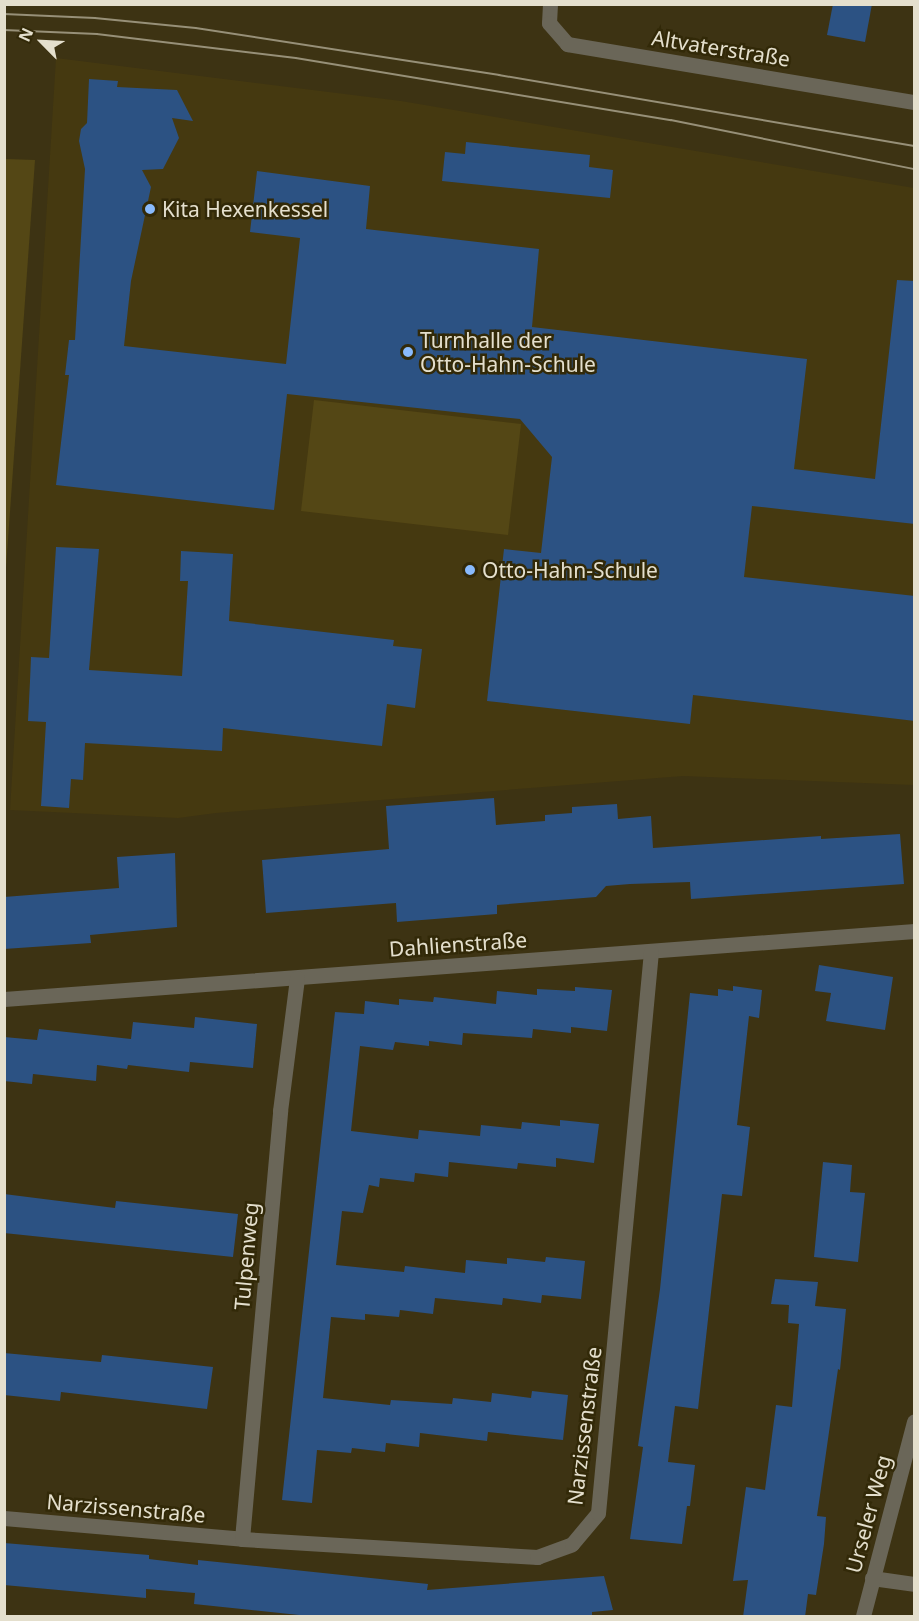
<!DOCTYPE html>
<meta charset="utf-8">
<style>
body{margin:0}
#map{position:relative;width:919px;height:1621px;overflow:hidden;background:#3d3313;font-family:"Noto Sans",sans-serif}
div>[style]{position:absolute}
.built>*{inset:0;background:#453910}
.green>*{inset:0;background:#544715}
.building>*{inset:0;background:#2c5283}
.minor>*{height:15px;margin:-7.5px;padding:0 7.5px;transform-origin:7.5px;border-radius:7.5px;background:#6a6658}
.tram>*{height:1.5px;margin:-0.75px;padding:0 0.75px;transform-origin:0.75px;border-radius:0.75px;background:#979078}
.dots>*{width:16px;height:16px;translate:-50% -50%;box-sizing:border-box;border:3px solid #322908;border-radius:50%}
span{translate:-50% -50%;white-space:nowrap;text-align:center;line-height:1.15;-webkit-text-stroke:5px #322908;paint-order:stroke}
.street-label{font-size:21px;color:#e4dfcd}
.poi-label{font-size:21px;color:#e4dfcd}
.left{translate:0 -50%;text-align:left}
.frame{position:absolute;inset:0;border:6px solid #e4dfcd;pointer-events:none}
.north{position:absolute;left:12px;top:12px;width:60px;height:60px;-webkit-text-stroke:4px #322908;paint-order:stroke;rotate:294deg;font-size:16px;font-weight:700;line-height:24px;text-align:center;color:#e4dfcd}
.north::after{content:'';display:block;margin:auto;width:21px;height:27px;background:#e4dfcd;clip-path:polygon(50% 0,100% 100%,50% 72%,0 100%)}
</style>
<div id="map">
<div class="built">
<div style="clip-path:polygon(56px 58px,401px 101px,914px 188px,914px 785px,683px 776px,216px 813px,178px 818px,10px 810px)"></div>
</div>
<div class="green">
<div style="clip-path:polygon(5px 159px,35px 160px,5px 582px,4px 159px)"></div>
<div style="clip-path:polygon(314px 400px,521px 424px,508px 535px,301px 511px)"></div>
</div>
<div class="building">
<div style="clip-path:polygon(833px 4px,872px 4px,865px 42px,827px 35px)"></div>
<div style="clip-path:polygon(89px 79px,118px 81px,117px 87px,177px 90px,193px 121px,172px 118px,179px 138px,163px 169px,142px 170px,151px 187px,131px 281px,124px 346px,286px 364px,300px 238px,250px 232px,257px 171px,370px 186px,366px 229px,539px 249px,532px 327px,807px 359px,794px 469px,875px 479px,897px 280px,915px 281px,915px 524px,752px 506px,744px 577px,915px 596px,915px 721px,693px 695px,690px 724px,487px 701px,504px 549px,541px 553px,552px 457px,520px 419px,287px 394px,274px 510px,56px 485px,69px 375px,65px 375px,69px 340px,75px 340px,85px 169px,79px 141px,81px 129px,87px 123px)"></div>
<div style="clip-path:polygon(466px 142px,590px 155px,589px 167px,613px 170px,610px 198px,442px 181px,445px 152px,465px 154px)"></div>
<div style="clip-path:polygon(56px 547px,99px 549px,89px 670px,182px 676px,188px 581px,180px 581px,181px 551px,233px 554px,229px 621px,394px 640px,393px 646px,422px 649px,415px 708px,387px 704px,382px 746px,223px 728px,222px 751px,85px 743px,83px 780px,71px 779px,69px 808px,41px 806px,46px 722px,28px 721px,30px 681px,31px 657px,49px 658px)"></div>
<div style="clip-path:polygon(494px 798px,496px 825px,545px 821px,545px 815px,572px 813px,572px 807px,617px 804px,618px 819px,651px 816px,653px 848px,821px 836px,821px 839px,900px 834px,904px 884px,691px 899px,690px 882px,630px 884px,606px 886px,596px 897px,497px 905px,497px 914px,397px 922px,396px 903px,266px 913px,262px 860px,389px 849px,386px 806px)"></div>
<div style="clip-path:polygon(175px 853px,177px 927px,90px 935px,91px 943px,4px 949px,4px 897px,119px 888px,117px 857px)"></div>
<div style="clip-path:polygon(819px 965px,893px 977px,885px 1030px,826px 1021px,831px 993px,815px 991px)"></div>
<div style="clip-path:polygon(733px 986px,762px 990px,759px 1018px,749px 1016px,737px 1125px,750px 1127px,742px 1196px,722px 1194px,698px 1409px,675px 1406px,668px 1462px,695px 1465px,690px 1506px,687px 1506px,682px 1544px,630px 1539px,643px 1447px,638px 1446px,660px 1289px,690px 993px,718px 996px,718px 989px,733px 991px)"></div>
<div style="clip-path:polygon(575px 987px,612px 990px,607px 1031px,571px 1027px,571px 1033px,533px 1029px,532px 1038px,463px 1033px,462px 1045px,429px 1041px,429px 1046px,395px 1042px,393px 1050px,360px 1046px,351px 1131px,418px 1139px,419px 1130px,480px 1136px,481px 1125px,521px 1129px,522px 1122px,560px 1126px,560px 1120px,599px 1124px,594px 1163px,556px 1158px,556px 1167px,518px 1163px,517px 1169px,449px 1162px,448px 1177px,415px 1173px,414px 1182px,380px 1178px,379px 1187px,369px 1185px,363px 1213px,342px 1211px,336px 1265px,404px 1272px,405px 1266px,465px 1273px,466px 1260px,507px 1264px,507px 1258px,545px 1262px,546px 1257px,585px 1261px,581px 1299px,542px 1295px,541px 1303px,503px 1298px,502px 1305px,435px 1298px,433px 1314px,400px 1310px,399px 1317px,365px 1314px,365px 1320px,331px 1317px,323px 1398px,390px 1405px,391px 1400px,452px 1404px,453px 1398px,491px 1402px,492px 1393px,531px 1398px,532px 1391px,568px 1395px,563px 1440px,488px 1432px,487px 1441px,420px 1433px,419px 1447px,386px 1443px,385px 1452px,352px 1448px,351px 1453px,317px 1450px,312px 1503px,282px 1500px,335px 1012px,364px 1014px,365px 1001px,399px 1005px,399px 999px,433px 1002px,434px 997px,496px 1004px,497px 991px,537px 995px,537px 989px,575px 991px)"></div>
<div style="clip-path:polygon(195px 1017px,257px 1024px,253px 1068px,190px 1062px,189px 1072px,128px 1065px,127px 1069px,97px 1065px,96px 1081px,33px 1074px,32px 1084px,4px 1081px,4px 1037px,37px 1040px,39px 1029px,131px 1039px,133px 1022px,194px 1028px)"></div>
<div style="clip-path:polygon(823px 1162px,852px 1165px,850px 1192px,865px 1193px,858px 1262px,814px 1257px)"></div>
<div style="clip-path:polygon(4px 1194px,115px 1208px,116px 1201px,238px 1214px,233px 1257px,4px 1233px)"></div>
<div style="clip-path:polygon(775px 1279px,818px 1282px,815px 1306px,846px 1309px,840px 1370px,838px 1369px,817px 1516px,826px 1517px,824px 1544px,816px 1595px,808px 1594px,805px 1617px,743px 1617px,748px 1580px,733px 1581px,746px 1487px,765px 1490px,776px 1405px,792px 1407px,799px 1324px,788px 1323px,789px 1305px,771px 1304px)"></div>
<div style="clip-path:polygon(4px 1353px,101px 1362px,102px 1355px,213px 1367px,207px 1409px,61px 1392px,60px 1401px,4px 1395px)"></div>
<div style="clip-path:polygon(4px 1543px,149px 1555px,149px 1559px,198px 1565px,198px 1560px,428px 1584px,427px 1590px,604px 1576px,613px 1610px,592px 1612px,592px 1617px,318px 1617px,194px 1604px,195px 1593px,146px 1589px,146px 1598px,4px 1585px)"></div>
</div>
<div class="minor">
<div style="left:550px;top:4px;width:19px;rotate:93deg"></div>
<div style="left:549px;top:23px;width:28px;rotate:49deg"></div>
<div style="left:567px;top:44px;width:352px;rotate:9.5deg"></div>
<div style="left:4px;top:999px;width:913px;rotate:-4.27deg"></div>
<div style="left:4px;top:1518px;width:239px;rotate:5deg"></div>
<div style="left:242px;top:1539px;width:296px;rotate:3.5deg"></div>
<div style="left:537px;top:1557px;width:37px;rotate:-20deg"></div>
<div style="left:572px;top:1544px;width:40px;rotate:-50deg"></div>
<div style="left:598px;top:1513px;width:564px;rotate:-84.61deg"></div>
<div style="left:242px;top:1539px;width:430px;rotate:-84.9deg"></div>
<div style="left:280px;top:1111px;width:134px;rotate:-82.7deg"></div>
<div style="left:872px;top:1578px;width:42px;rotate:8.1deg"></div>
<div style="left:863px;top:1616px;width:201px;rotate:-75.3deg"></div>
</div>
<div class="tram">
<div style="left:4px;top:14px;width:91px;rotate:2.5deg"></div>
<div style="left:95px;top:18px;width:101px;rotate:5.7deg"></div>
<div style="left:196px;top:28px;width:307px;rotate:8.8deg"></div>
<div style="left:499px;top:75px;width:421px;rotate:9.7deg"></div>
<div style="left:4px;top:30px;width:93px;rotate:2.5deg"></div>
<div style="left:97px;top:34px;width:200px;rotate:6.9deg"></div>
<div style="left:296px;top:58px;width:380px;rotate:9.4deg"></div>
<div style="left:671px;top:120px;width:248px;rotate:11.4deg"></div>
</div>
<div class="dots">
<div style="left:150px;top:209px;background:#89bafc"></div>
<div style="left:408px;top:352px;background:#89bafc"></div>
<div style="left:470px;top:570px;background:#89bafc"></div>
</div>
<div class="street-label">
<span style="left:721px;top:48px;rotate:9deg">Altvaterstraße</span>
<span style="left:458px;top:944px;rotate:-4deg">Dahlienstraße</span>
<span style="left:246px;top:1256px;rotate:-85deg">Tulpenweg</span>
<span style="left:584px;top:1426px;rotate:-83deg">Narzissenstraße</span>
<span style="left:126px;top:1508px;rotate:5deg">Narzissenstraße</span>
<span style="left:868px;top:1514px;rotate:-75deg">Urseler Weg</span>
</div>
<div class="poi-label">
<span class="left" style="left:162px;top:209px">Kita Hexenkessel</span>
<span class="left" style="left:420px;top:352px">Turnhalle der<br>Otto-Hahn-Schule</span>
<span class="left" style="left:482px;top:570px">Otto-Hahn-Schule</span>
</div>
<div class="frame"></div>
<div class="north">N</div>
</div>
